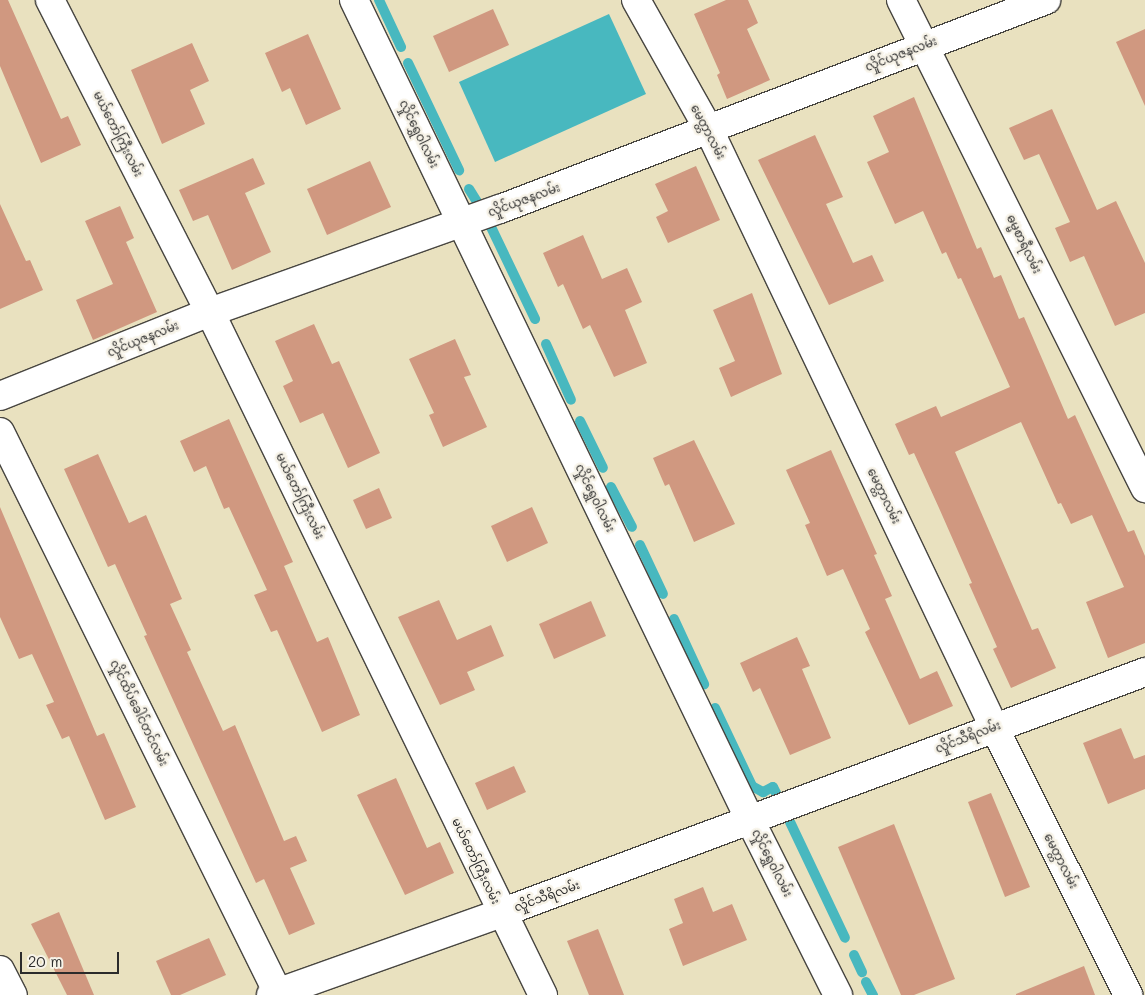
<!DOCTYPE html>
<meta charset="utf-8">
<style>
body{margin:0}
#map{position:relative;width:1145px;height:995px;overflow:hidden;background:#e9e1bf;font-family:Mali,"Noto Sans Myanmar",sans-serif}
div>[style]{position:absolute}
.water>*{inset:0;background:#48b8bf}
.stream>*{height:10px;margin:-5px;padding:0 5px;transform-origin:5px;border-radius:5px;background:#48b8bf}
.building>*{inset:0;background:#d09880}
.roads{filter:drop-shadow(1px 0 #484641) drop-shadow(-1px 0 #484641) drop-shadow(0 1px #484641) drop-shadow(0 -1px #484641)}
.street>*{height:28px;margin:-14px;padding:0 14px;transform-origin:14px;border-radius:14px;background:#fff}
span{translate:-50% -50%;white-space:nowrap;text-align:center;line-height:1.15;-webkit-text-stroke:5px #f7f3e8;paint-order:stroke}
.street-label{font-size:12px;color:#2b2b2b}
.scale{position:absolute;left:20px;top:952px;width:99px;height:22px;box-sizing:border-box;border:2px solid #2b2b2b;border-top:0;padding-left:6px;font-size:15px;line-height:18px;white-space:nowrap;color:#2b2b2b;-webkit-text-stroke:4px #f7f3e8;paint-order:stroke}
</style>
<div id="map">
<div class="water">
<div style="clip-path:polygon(609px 14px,646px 94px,495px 162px,459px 82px)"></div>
</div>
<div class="stream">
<div style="left:379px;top:0;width:52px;rotate:64.9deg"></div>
<div style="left:408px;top:63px;width:119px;rotate:64.5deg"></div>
<div style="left:469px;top:189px;width:22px;rotate:58deg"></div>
<div style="left:491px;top:227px;width:102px;rotate:64.4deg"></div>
<div style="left:546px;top:344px;width:61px;rotate:65.9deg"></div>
<div style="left:580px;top:421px;width:52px;rotate:63.9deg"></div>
<div style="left:611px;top:487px;width:45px;rotate:62.3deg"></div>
<div style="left:640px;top:545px;width:54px;rotate:64.9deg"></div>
<div style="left:674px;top:619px;width:72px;rotate:65.2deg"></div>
<div style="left:715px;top:708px;width:86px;rotate:64.6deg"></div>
<div style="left:752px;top:786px;width:13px;rotate:29deg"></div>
<div style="left:763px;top:792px;width:11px;rotate:-27deg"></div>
<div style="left:773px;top:787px;width:7px;rotate:63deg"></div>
<div style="left:790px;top:822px;width:128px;rotate:64.6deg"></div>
<div style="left:854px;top:955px;width:19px;rotate:65deg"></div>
<div style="left:866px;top:982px;width:15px;rotate:62deg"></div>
</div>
<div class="building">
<div style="clip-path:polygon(0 0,8px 0,61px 119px,68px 116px,81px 145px,41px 163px,0 66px)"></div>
<div style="clip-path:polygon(726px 0,748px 0,758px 23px,747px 29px,770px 80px,727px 99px,717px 75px,720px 73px,694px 14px)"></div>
<div style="clip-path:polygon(493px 9px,509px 45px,449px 72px,433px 36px)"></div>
<div style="clip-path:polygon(1145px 29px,1145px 106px,1116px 42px)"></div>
<div style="clip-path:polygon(308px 34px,341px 109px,306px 125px,290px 88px,282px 92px,265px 53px)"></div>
<div style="clip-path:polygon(192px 43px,209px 81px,190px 90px,205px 124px,162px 144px,131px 70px)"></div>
<div style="clip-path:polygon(914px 97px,977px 249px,981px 247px,994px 278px,1001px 275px,1019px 319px,1024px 317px,1068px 419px,1075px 415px,1128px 532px,1134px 530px,1145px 556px,1145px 643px,1108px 658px,1086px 602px,1124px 587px,1092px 515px,1071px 524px,1061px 503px,1058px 504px,1021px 422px,955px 452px,1032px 630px,1038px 628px,1056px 668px,1011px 688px,993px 649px,997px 647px,969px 584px,972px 583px,939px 508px,914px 453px,909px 455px,895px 424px,936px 406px,941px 417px,1010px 387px,961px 278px,958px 279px,946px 252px,942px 254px,923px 211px,895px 224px,867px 162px,889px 152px,873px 116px)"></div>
<div style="clip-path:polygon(1052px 109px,1097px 210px,1116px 201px,1145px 263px,1145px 313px,1115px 326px,1084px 256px,1070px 262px,1055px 228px,1070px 222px,1039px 154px,1024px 160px,1009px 128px)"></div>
<div style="clip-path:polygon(815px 135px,843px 197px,826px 204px,853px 263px,872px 255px,884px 281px,829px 305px,758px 160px)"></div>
<div style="clip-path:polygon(253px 158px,265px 184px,245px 193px,271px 252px,232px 270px,208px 215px,193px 221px,179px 190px)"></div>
<div style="clip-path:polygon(370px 161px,391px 207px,327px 235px,307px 189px)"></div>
<div style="clip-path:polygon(696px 166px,720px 220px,668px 243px,656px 217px,668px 211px,655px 184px)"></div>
<div style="clip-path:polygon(0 204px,26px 261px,30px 260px,43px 290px,0 309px)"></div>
<div style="clip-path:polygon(120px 206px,134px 238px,126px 242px,157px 312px,93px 340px,76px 300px,113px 284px,85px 221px)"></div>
<div style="clip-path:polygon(583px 235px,602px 279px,627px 268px,642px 302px,625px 310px,647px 363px,614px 377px,590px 325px,583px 329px,563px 284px,558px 287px,543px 253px)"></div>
<div style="clip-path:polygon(752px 293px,782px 374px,731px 397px,719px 368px,735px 361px,713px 310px)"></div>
<div style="clip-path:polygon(314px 324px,332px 364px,339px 361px,380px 453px,348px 468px,323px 413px,300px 423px,283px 386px,293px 381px,275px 341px)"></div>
<div style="clip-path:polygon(455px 339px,471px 375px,464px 377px,487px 427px,443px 447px,429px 415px,434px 413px,409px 359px)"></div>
<div style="clip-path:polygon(229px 419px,293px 562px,284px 566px,317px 642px,328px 637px,360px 715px,322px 732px,277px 630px,271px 632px,254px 595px,267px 590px,229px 507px,224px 509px,206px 466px,194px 472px,180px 441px)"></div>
<div style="clip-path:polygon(694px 440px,735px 524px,694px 542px,669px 484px,665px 486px,653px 458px)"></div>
<div style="clip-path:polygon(831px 450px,877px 554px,874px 555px,892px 596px,885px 599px,920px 679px,937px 671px,953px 706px,909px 725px,865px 632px,870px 629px,843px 569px,827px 576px,805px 525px,810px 523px,786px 470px)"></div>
<div style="clip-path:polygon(98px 454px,129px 523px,146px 515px,182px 599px,170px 604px,191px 650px,187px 652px,223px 731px,235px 725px,284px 841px,296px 836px,307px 861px,290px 868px,315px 924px,289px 935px,264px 879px,256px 883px,144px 636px,147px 635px,115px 564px,108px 567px,64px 469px)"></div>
<div style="clip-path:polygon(379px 488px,392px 518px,366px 529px,353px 500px)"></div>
<div style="clip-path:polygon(0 507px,97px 736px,104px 733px,136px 807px,105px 820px,69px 736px,62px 739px,46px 705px,54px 702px,32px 654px,19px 659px,0 617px)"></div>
<div style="clip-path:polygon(532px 507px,548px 543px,507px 562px,491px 526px)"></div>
<div style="clip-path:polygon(439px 600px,457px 640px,491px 625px,504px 656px,467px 672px,475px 690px,440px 705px,398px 617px)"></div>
<div style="clip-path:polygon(591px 601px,606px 636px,554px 659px,539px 624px)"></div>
<div style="clip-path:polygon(797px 637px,810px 666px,802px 669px,831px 738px,790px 755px,760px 688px,753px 692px,740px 663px)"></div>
<div style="clip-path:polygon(1121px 728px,1134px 759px,1145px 755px,1145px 789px,1108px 804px,1083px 743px)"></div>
<div style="clip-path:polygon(514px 766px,526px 792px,487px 810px,475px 783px)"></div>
<div style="clip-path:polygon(396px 778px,427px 848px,440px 842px,454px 873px,405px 895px,357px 795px)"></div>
<div style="clip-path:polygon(991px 793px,1030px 887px,1005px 897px,968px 802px)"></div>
<div style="clip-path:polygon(894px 824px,955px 979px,914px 995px,901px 995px,838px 847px)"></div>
<div style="clip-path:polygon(703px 887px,713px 912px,732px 904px,747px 940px,683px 966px,669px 929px,683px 923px,674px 899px)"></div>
<div style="clip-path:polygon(59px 912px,94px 995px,67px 995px,31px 924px)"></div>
<div style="clip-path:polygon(598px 929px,624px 995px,589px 995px,567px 941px)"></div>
<div style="clip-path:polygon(209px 938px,226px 975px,180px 995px,171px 995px,156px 961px)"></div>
<div style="clip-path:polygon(1084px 966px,1095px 995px,1016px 995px,1016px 994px)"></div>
</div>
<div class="roads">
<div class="street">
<div style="left:50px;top:0;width:351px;rotate:62.9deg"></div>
<div style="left:210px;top:312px;width:760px;rotate:64.01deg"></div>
<div style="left:354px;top:0;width:911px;rotate:64.22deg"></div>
<div style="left:750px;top:820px;width:196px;rotate:63.3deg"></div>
<div style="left:636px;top:0;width:149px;rotate:60.7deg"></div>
<div style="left:709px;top:130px;width:662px;rotate:64.48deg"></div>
<div style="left:994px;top:727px;width:300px;rotate:63.4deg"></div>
<div style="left:901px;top:0;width:546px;rotate:63.43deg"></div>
<div style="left:0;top:396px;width:226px;rotate:-21.8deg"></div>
<div style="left:210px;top:312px;width:308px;rotate:-19.6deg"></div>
<div style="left:500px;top:209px;width:585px;rotate:-20.95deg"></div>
<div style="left:0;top:432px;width:628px;rotate:63.64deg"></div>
<div style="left:0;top:970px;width:28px;rotate:63deg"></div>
<div style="left:271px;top:995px;width:244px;rotate:-19.6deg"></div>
<div style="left:501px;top:913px;width:688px;rotate:-20.52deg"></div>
</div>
</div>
<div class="street-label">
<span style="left:901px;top:54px;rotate:-21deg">လှိုင်ယုဇနလမ်း</span>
<span style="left:708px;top:132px;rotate:62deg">မေတ္တာလမ်း</span>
<span style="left:118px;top:134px;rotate:63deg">မယ်တော်ကြီးလမ်း</span>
<span style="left:419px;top:134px;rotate:64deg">လှိုင်ရွှေဝါလမ်း</span>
<span style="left:524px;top:200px;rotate:-20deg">လှိုင်ယုဇနလမ်း</span>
<span style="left:1024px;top:244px;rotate:64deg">ဓမ္မစာရီလမ်း</span>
<span style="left:143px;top:339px;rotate:-22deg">လှိုင်ယုဇနလမ်း</span>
<span style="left:300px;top:496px;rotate:64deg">မယ်တော်ကြီးလမ်း</span>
<span style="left:884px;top:496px;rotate:64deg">မေတ္တာလမ်း</span>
<span style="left:595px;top:498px;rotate:64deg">လှိုင်ရွှေဝါလမ်း</span>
<span style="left:139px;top:713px;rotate:64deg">လှိုင်ထိပ်ခေါင်တင်လမ်း</span>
<span style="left:968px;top:737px;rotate:-21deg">လှိုင်သီရိလမ်း</span>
<span style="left:476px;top:861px;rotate:64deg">မယ်တော်ကြီးလမ်း</span>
<span style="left:1061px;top:861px;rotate:63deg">မေတ္တာလမ်း</span>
<span style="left:772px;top:863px;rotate:63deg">လှိုင်ရွှေဝါလမ်း</span>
<span style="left:547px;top:896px;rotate:-20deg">လှိုင်သီရိလမ်း</span>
</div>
<div class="scale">20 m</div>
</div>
